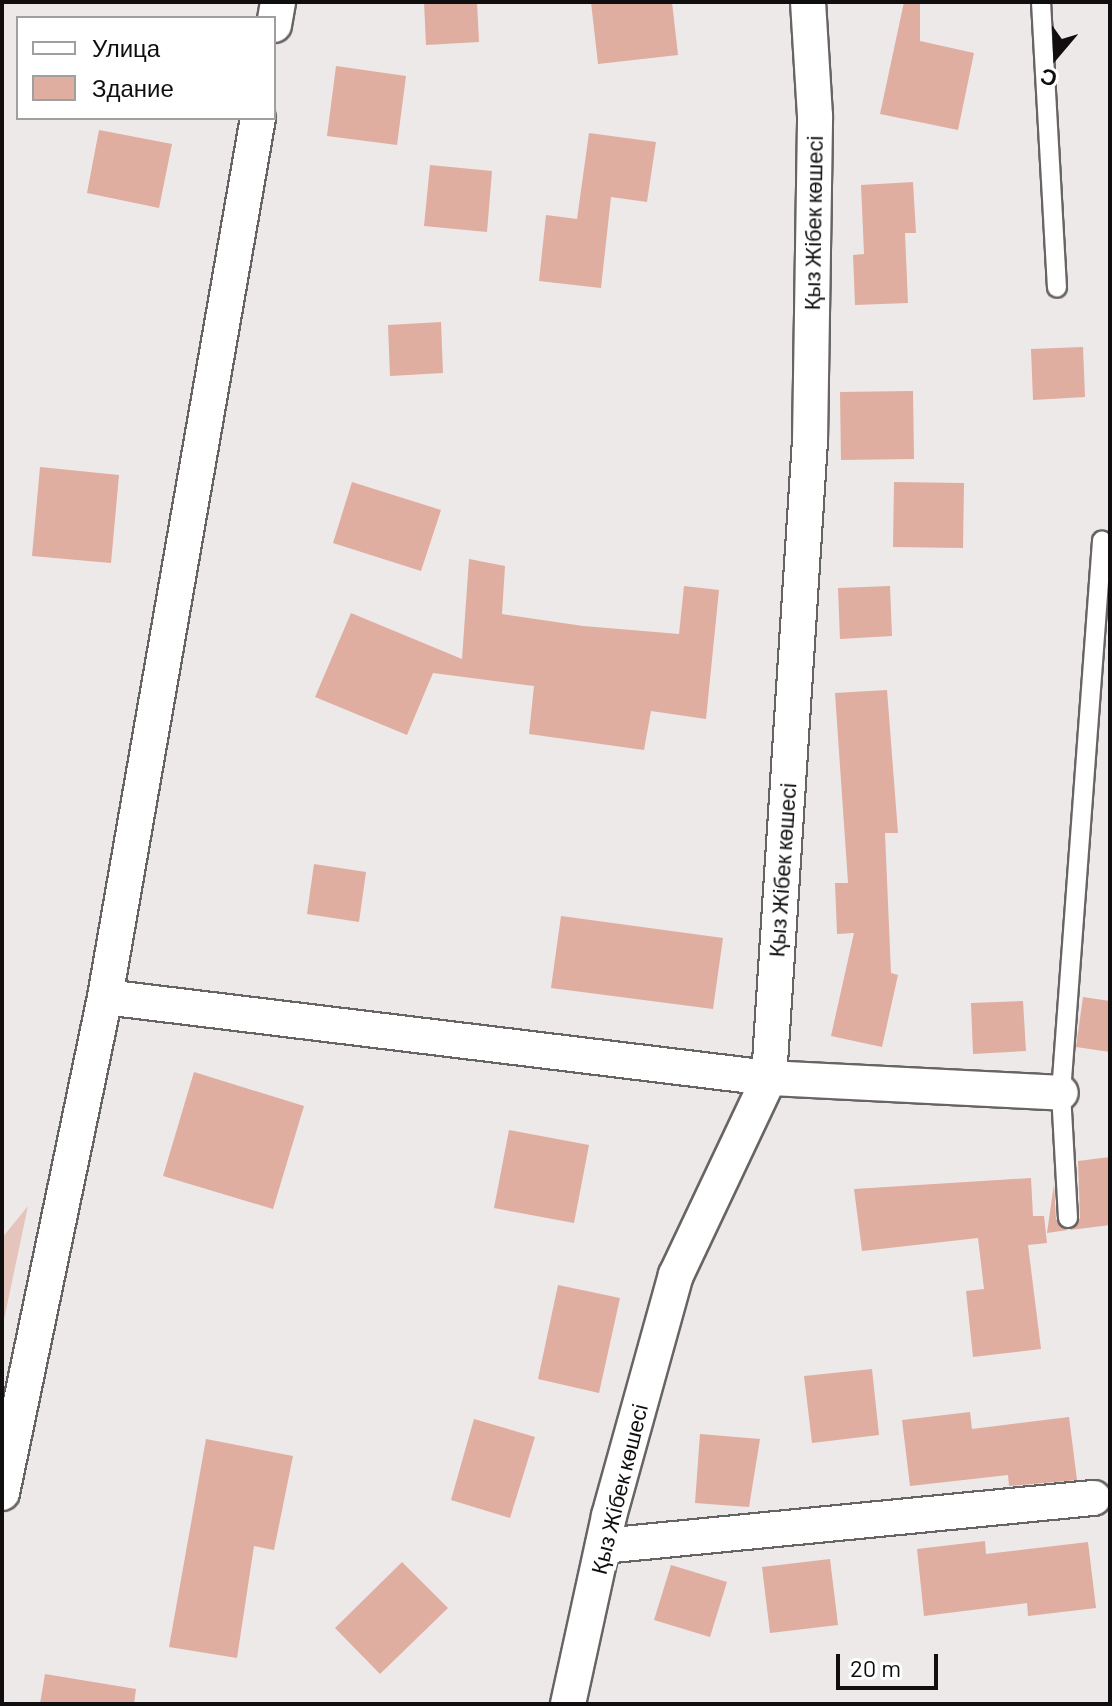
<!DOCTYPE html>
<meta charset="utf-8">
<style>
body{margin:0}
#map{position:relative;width:1112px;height:1706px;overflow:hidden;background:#ede9e8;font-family:Barlow,sans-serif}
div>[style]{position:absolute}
.green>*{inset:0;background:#e5c4bc}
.building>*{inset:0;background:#e0ada1}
.roads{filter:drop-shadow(2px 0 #686463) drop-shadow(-2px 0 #686463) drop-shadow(0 2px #686463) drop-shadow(0 -2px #686463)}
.service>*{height:18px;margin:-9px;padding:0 9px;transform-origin:9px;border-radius:9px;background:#fff}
.minor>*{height:34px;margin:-17px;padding:0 17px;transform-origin:17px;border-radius:17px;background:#fff}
span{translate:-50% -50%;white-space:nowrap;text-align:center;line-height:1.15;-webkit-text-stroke:7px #fff;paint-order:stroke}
.street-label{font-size:22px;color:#100e0e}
.frame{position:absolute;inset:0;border:4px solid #100e0e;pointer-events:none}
.legend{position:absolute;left:16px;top:16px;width:260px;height:104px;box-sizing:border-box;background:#fff;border:2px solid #9f9f9f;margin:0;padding:10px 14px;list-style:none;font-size:24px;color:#100e0e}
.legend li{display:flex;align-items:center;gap:16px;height:40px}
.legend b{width:40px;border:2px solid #9f9f9f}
.north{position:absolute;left:1016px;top:16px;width:80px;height:80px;-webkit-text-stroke:6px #fff;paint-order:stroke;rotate:199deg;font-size:22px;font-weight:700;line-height:32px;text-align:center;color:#100e0e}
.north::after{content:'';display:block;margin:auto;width:28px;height:36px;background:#100e0e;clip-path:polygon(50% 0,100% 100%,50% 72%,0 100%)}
.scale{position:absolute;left:836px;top:1654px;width:102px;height:36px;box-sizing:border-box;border:4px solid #100e0e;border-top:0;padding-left:10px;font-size:24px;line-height:28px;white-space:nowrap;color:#100e0e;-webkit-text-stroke:6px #fff;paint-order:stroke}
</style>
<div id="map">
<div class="green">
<div style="clip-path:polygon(28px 1206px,2px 1329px,2px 1238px)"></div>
</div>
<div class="building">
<div style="clip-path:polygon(424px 2px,477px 2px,479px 42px,426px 45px)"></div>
<div style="clip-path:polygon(591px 2px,672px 2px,678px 55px,598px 64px)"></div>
<div style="clip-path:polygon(904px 2px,920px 2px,920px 41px,974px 53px,958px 130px,880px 114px)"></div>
<div style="clip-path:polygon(336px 66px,406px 76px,397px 145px,327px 136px)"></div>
<div style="clip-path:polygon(99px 130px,172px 144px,159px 208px,87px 193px)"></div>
<div style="clip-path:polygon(589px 133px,656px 142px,647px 202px,611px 197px,601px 288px,539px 281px,546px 215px,577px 219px)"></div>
<div style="clip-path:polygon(430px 165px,492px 171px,487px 232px,424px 226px)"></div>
<div style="clip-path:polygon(913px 182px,916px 233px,905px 233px,908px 303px,855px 305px,853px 255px,864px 254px,861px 185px)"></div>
<div style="clip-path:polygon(441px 322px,443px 373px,390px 376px,388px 325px)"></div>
<div style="clip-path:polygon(1083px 347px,1085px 397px,1033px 400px,1031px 349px)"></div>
<div style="clip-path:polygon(913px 391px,914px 459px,841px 460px,840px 392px)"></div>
<div style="clip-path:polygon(40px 467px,119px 475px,111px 563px,32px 556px)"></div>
<div style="clip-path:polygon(352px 482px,441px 510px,421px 571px,333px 543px)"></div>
<div style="clip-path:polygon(894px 482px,964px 483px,963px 548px,893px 547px)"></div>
<div style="clip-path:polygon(469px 559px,505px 566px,502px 614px,583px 626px,679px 634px,684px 586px,719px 590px,706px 719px,651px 711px,644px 750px,529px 734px,534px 686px,433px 673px,407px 735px,315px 697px,351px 613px,462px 659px)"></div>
<div style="clip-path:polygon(890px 586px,892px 636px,840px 639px,838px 588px)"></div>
<div style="clip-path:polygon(887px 690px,898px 833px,885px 833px,891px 973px,898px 975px,882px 1047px,831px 1036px,854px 933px,837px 934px,835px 883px,848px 883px,835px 693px)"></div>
<div style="clip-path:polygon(314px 864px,366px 872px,359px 922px,307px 914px)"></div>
<div style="clip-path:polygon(561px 916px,723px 938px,713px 1009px,551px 988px)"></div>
<div style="clip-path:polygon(1083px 997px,1110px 1001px,1110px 1052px,1076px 1047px)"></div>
<div style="clip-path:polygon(1023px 1001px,1026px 1051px,973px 1054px,971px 1003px)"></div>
<div style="clip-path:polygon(194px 1072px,304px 1106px,273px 1209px,163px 1176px)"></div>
<div style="clip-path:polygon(509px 1130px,589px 1145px,574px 1223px,494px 1208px)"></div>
<div style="clip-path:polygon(1110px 1157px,1110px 1225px,1070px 1230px,1080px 1218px,1078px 1161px)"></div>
<div style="clip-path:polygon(1031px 1178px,1033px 1216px,1044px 1216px,1047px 1243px,1028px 1245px,1041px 1349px,973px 1357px,966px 1291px,984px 1289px,978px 1238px,862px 1251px,854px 1189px)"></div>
<div style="clip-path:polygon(1054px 1184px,1056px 1219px,1068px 1230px,1047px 1233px)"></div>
<div style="clip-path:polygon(558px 1285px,620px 1298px,599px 1393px,538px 1379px)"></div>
<div style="clip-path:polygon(872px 1369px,879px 1435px,812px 1443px,804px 1376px)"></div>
<div style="clip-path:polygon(970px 1412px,972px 1429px,1069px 1417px,1077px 1480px,1009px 1486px,1008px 1475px,910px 1486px,902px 1420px)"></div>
<div style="clip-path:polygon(474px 1419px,535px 1437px,510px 1518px,451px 1500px)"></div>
<div style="clip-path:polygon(700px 1434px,760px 1439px,749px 1507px,695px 1503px)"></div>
<div style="clip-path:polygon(206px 1439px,293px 1456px,274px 1550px,254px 1546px,237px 1658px,169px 1647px)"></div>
<div style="clip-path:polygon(985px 1541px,986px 1554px,1088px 1542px,1096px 1608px,1028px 1616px,1027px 1603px,924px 1616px,917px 1549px)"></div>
<div style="clip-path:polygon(830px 1559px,838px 1625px,770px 1633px,762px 1567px)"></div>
<div style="clip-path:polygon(402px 1562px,448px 1608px,380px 1674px,335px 1628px)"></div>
<div style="clip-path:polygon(671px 1565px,727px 1582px,710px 1637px,654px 1620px)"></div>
<div style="clip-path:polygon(45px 1674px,136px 1689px,134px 1704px,40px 1704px)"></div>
</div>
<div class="roads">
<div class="service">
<div style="left:1041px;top:2px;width:286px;rotate:86.8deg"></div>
<div style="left:1068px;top:1218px;width:125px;rotate:-93.2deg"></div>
<div style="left:1061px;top:1093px;width:554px;rotate:-85.75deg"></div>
</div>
<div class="minor">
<div style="left:274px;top:25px;width:23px;rotate:-80deg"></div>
<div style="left:105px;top:997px;width:669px;rotate:6.96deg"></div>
<div style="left:769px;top:1078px;width:292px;rotate:2.9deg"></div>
<div style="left:2px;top:1493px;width:507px;rotate:-78.27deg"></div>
<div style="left:105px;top:997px;width:892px;rotate:-80.13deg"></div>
<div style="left:603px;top:1546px;width:493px;rotate:-5.6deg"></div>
<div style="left:568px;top:1704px;width:192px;rotate:-77.7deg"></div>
<div style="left:609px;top:1516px;width:250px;rotate:-74.5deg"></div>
<div style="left:676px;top:1275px;width:218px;rotate:-64.7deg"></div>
<div style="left:769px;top:1078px;width:638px;rotate:-86.32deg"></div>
<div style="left:810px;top:441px;width:325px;rotate:-89.1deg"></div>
<div style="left:815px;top:116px;width:114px;rotate:-93.5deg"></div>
</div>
</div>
<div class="street-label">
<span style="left:813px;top:223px;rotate:-89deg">Қыз Жібек көшесі</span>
<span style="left:782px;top:870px;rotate:-86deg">Қыз Жібек көшесі</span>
<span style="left:619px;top:1489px;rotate:-76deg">Қыз Жібек көшесі</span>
</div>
<div class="frame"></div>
<ul class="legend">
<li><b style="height:10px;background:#fff"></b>Улица</li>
<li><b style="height:22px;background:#e0ada1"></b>Здание</li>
</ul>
<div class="north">С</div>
<div class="scale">20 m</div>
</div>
